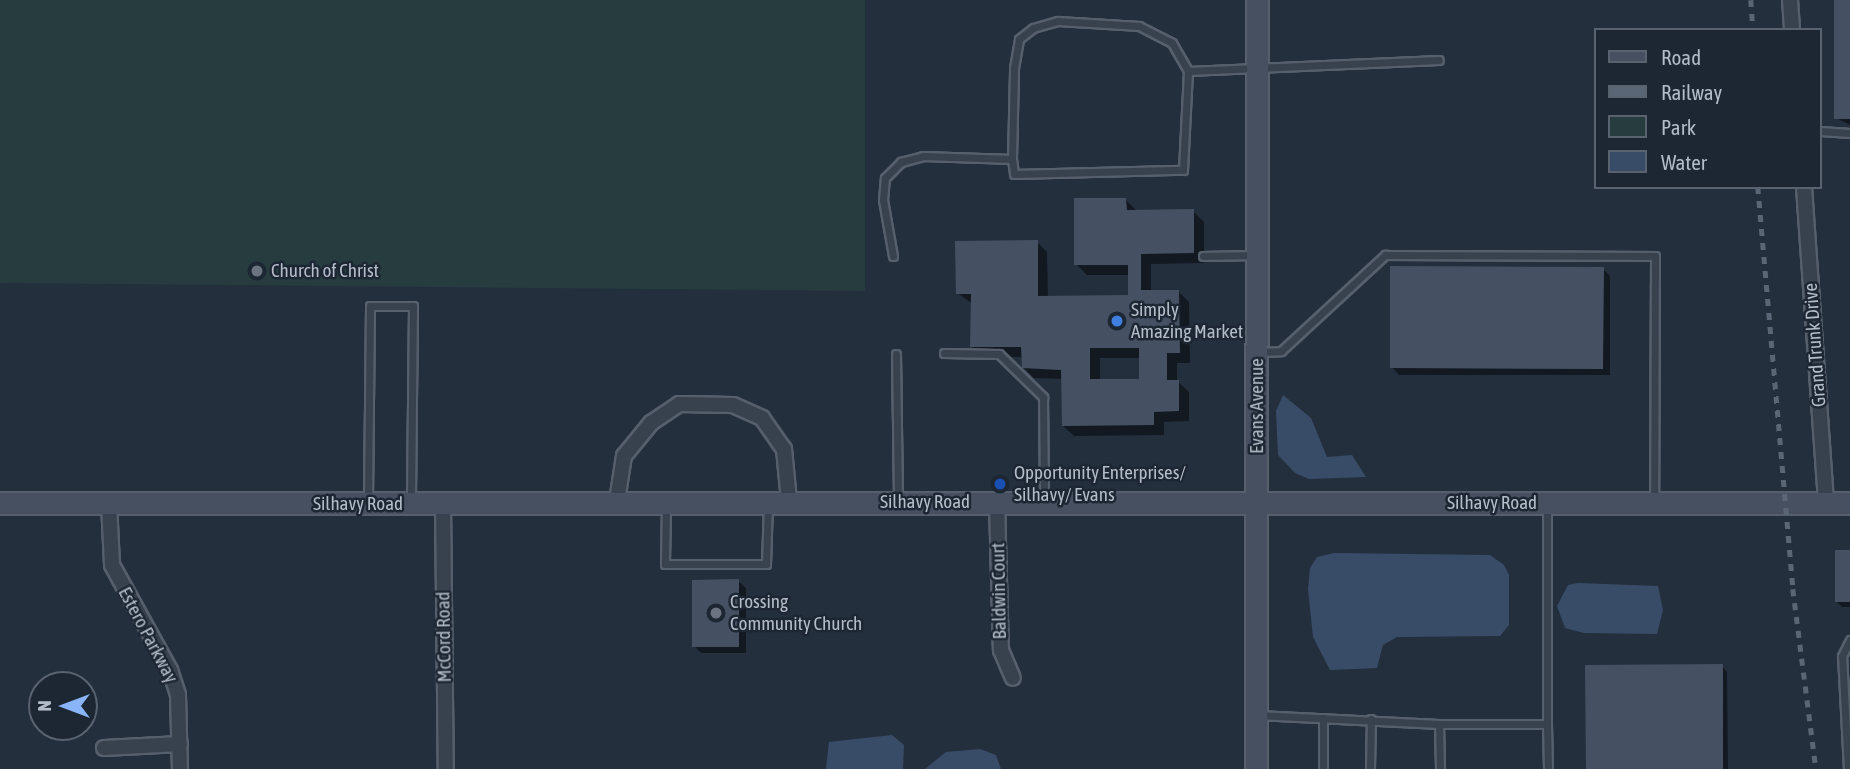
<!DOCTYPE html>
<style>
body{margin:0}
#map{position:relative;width:1850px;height:769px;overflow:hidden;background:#242f3e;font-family:"Asap Condensed",sans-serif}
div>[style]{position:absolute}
.green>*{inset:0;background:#263c3f}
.water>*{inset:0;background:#394c67}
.shadow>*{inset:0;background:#0007}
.building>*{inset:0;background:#455162}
.roads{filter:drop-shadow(2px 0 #565f6c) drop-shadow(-2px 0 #565f6c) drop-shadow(0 2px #565f6c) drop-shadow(0 -2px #565f6c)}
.lane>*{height:7px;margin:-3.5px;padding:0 3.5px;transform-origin:3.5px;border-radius:3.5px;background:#38414e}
.street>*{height:14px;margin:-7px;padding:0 7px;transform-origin:7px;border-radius:7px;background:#38414e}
.secondary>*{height:21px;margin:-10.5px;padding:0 10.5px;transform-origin:10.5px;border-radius:10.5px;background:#465061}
.rail>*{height:4.5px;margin-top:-2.25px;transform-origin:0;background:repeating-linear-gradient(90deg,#5a6575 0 7px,transparent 0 14px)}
.dots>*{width:19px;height:19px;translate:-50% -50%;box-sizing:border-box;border:4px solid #1d2633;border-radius:50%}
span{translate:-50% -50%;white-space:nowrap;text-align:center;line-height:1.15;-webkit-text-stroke:5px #1d2633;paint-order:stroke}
.poi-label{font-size:19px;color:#b4bcc9}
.left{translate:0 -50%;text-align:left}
.street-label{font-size:19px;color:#b4bcc9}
.legend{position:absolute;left:1594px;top:28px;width:228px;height:161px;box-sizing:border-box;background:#1d2633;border:2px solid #59626f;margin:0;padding:9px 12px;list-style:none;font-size:21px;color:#b4bcc9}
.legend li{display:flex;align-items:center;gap:14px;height:35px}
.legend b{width:35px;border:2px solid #59626f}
.north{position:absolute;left:28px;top:671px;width:70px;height:70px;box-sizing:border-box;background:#1d2633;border:2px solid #59626f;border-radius:50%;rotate:270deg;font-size:19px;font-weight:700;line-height:28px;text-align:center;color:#b4bcc9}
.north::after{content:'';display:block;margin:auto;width:24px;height:32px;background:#8ab4f8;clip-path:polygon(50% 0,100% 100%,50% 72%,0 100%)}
</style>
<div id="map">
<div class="green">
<div style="clip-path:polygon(0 0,865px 0,865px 291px,0 283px)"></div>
</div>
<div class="water">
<div style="clip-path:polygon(1283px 395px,1311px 418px,1327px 457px,1352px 455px,1366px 477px,1309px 479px,1295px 473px,1278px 455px,1276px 411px)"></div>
<div style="clip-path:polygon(1334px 553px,1490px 555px,1504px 565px,1509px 575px,1509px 625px,1500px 636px,1397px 637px,1383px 645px,1377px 668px,1330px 670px,1313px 637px,1308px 589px,1310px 568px,1317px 557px)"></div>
<div style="clip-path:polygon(1578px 583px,1658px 586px,1663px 610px,1657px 634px,1584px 633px,1565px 628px,1557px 606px,1568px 585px)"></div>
<div style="clip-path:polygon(892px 735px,904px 745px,903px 769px,826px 769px,829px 742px)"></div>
<div style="clip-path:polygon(980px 749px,996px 755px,1001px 769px,925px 769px,946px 752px)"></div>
</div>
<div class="shadow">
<div style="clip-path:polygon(1836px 0,1850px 0,1850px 125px,1836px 118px)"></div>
<div style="clip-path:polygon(evenodd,1126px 200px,1137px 211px,1193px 211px,1204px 222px,1204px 263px,1151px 264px,1151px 292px,1178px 291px,1189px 302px,1190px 363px,1177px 363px,1177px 381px,1189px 392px,1189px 421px,1164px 422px,1164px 435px,1074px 436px,1063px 426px,1063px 379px,1034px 378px,1023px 367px,1023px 357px,983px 357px,972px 347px,973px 304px,957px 293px,1037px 242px,1047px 252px,1048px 297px,1130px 297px,1130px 275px,1087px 275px,1076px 264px,1126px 200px,1100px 358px,1140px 358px,1141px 381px,1100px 381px,1100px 358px)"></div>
<div style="clip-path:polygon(1603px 269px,1610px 276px,1610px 375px,1399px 375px,1392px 367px)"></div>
<div style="clip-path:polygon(1850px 552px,1850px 607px,1842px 607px,1836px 601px)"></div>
<div style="clip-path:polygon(738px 581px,746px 588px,746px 653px,701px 653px,694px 646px)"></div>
<div style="clip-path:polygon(1722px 666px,1727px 672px,1728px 769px,1588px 769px)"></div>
</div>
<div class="building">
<div style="clip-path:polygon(1834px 0,1850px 0,1850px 119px,1834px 119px)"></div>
<div style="clip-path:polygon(evenodd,1074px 198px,1126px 198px,1127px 210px,1194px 209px,1194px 253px,1141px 254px,1141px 290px,1179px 290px,1180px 353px,1167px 353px,1167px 380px,1179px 380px,1179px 411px,1154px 412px,1154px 425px,1062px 426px,1061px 370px,1022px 368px,1021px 347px,970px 347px,971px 294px,956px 294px,955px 241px,1038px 240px,1038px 296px,1128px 295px,1128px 265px,1074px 265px,1074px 198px,1090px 348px,1139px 348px,1139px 379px,1090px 379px,1090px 348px)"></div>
<div style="clip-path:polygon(1390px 266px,1604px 267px,1603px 369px,1390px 368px)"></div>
<div style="clip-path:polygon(1835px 550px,1850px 550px,1850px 602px,1835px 602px)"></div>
<div style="clip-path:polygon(739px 579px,739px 647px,692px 647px,692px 580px)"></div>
<div style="clip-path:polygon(1723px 664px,1723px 769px,1586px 769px,1585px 665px)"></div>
</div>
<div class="roads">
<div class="lane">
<div style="left:1820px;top:131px;width:30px;rotate:4deg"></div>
<div style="left:1012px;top:159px;width:15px;rotate:82deg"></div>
<div style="left:1014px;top:174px;width:169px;rotate:-1.4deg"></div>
<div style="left:1183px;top:170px;width:99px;rotate:-87.1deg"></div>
<div style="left:893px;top:256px;width:57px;rotate:-100.1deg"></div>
<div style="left:883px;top:200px;width:22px;rotate:-85deg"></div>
<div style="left:885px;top:178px;width:23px;rotate:-45deg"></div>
<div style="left:901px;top:162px;width:23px;rotate:-15deg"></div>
<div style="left:923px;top:156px;width:89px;rotate:1.9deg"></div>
<div style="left:1012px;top:159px;width:91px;rotate:-88.7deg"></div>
<div style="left:1014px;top:68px;width:29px;rotate:-80deg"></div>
<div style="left:1019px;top:39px;width:18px;rotate:-38deg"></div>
<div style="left:1033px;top:28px;width:26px;rotate:-16deg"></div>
<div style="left:1058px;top:21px;width:81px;rotate:3.5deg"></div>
<div style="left:1139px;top:26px;width:37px;rotate:27deg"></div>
<div style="left:1172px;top:43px;width:32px;rotate:60deg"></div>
<div style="left:1188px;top:71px;width:251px;rotate:-2.5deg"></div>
<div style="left:1203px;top:256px;width:52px;rotate:-1.1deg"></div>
<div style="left:1258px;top:352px;width:23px;rotate:-2deg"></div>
<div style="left:1281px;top:351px;width:142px;rotate:-42.7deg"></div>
<div style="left:1385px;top:255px;width:270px;rotate:0.2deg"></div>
<div style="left:1655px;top:256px;width:243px;rotate:90.2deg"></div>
<div style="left:944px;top:353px;width:55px;rotate:1deg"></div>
<div style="left:999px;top:354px;width:62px;rotate:44.3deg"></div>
<div style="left:1043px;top:397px;width:104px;rotate:89.4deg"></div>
<div style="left:896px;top:354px;width:146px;rotate:89.2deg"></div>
<div style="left:368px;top:499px;width:193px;rotate:-89.4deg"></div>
<div style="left:370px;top:306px;width:43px"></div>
<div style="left:413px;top:306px;width:194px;rotate:90.6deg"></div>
<div style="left:666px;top:505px;width:59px;rotate:91deg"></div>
<div style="left:665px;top:564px;width:101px"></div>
<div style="left:766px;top:564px;width:59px;rotate:-88.1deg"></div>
<div style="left:1257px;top:715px;width:182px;rotate:2.8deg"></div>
<div style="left:1439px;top:724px;width:108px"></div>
<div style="left:1547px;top:724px;width:220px;rotate:-90deg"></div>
<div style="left:1439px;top:724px;width:45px;rotate:88.7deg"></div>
<div style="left:1547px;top:724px;width:45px;rotate:88.7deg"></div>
<div style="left:1323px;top:769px;width:51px;rotate:-90deg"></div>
<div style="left:1370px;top:769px;width:50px;rotate:-88.9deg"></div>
<div style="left:1848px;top:769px;width:113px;rotate:-93deg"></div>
<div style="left:1842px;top:656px;width:18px;rotate:-63deg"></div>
</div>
<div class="street">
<div style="left:1790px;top:0;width:30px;rotate:86deg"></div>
<div style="left:1804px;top:187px;width:317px;rotate:86deg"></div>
<div style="left:617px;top:501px;width:46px;rotate:-81.2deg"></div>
<div style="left:624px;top:456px;width:43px;rotate:-50.7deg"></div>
<div style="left:651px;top:423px;width:34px;rotate:-34deg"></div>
<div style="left:679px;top:404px;width:54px;rotate:1.1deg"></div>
<div style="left:733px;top:405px;width:32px;rotate:24deg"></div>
<div style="left:762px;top:418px;width:38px;rotate:55deg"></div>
<div style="left:784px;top:449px;width:52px;rotate:84.5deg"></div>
<div style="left:997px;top:502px;width:148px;rotate:88.5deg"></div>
<div style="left:1001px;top:650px;width:30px;rotate:67deg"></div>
<div style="left:109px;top:503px;width:62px;rotate:87.2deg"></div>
<div style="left:112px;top:565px;width:120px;rotate:61.1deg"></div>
<div style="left:170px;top:670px;width:26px;rotate:72deg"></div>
<div style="left:178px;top:695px;width:74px;rotate:88.5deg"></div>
<div style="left:443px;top:504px;width:265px;rotate:89.4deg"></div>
<div style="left:104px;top:748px;width:76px;rotate:-3deg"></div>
</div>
<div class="secondary">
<div style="left:0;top:503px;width:1850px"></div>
<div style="left:1256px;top:769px;width:769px;rotate:-89.93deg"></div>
</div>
</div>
<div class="rail">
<div style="left:1751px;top:0;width:30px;rotate:86deg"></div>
<div style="left:1758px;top:187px;width:404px;rotate:85deg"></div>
<div style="left:1793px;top:589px;width:181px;rotate:82.7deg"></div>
</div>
<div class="dots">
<div style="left:257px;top:271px;background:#6b7280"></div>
<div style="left:1117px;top:321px;background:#3f7fe0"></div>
<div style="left:1000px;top:484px;background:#1a4fb4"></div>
<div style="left:716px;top:613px;background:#6b7280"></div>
</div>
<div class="poi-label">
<span class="left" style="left:271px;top:271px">Church of Christ</span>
<span class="left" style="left:1131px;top:321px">Simply<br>Amazing Market</span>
<span class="left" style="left:1014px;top:484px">Opportunity Enterprises/<br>Silhavy/ Evans</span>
<span class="left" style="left:730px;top:613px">Crossing<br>Community Church</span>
</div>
<div class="street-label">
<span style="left:1815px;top:345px;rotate:-94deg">Grand Trunk Drive</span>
<span style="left:1257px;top:406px;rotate:-90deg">Evans Avenue</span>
<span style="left:925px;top:502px">Silhavy Road</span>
<span style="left:1492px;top:503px">Silhavy Road</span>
<span style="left:358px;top:504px">Silhavy Road</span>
<span style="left:999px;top:591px;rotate:-91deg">Baldwin Court</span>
<span style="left:148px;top:635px;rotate:62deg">Estero Parkway</span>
<span style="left:444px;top:637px;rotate:-91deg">McCord Road</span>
</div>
<ul class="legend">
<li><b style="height:9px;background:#465061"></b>Road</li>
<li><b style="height:9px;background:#5a6575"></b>Railway</li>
<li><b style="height:19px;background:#263c3f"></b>Park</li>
<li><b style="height:19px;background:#394c67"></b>Water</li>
</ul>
<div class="north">N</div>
</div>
